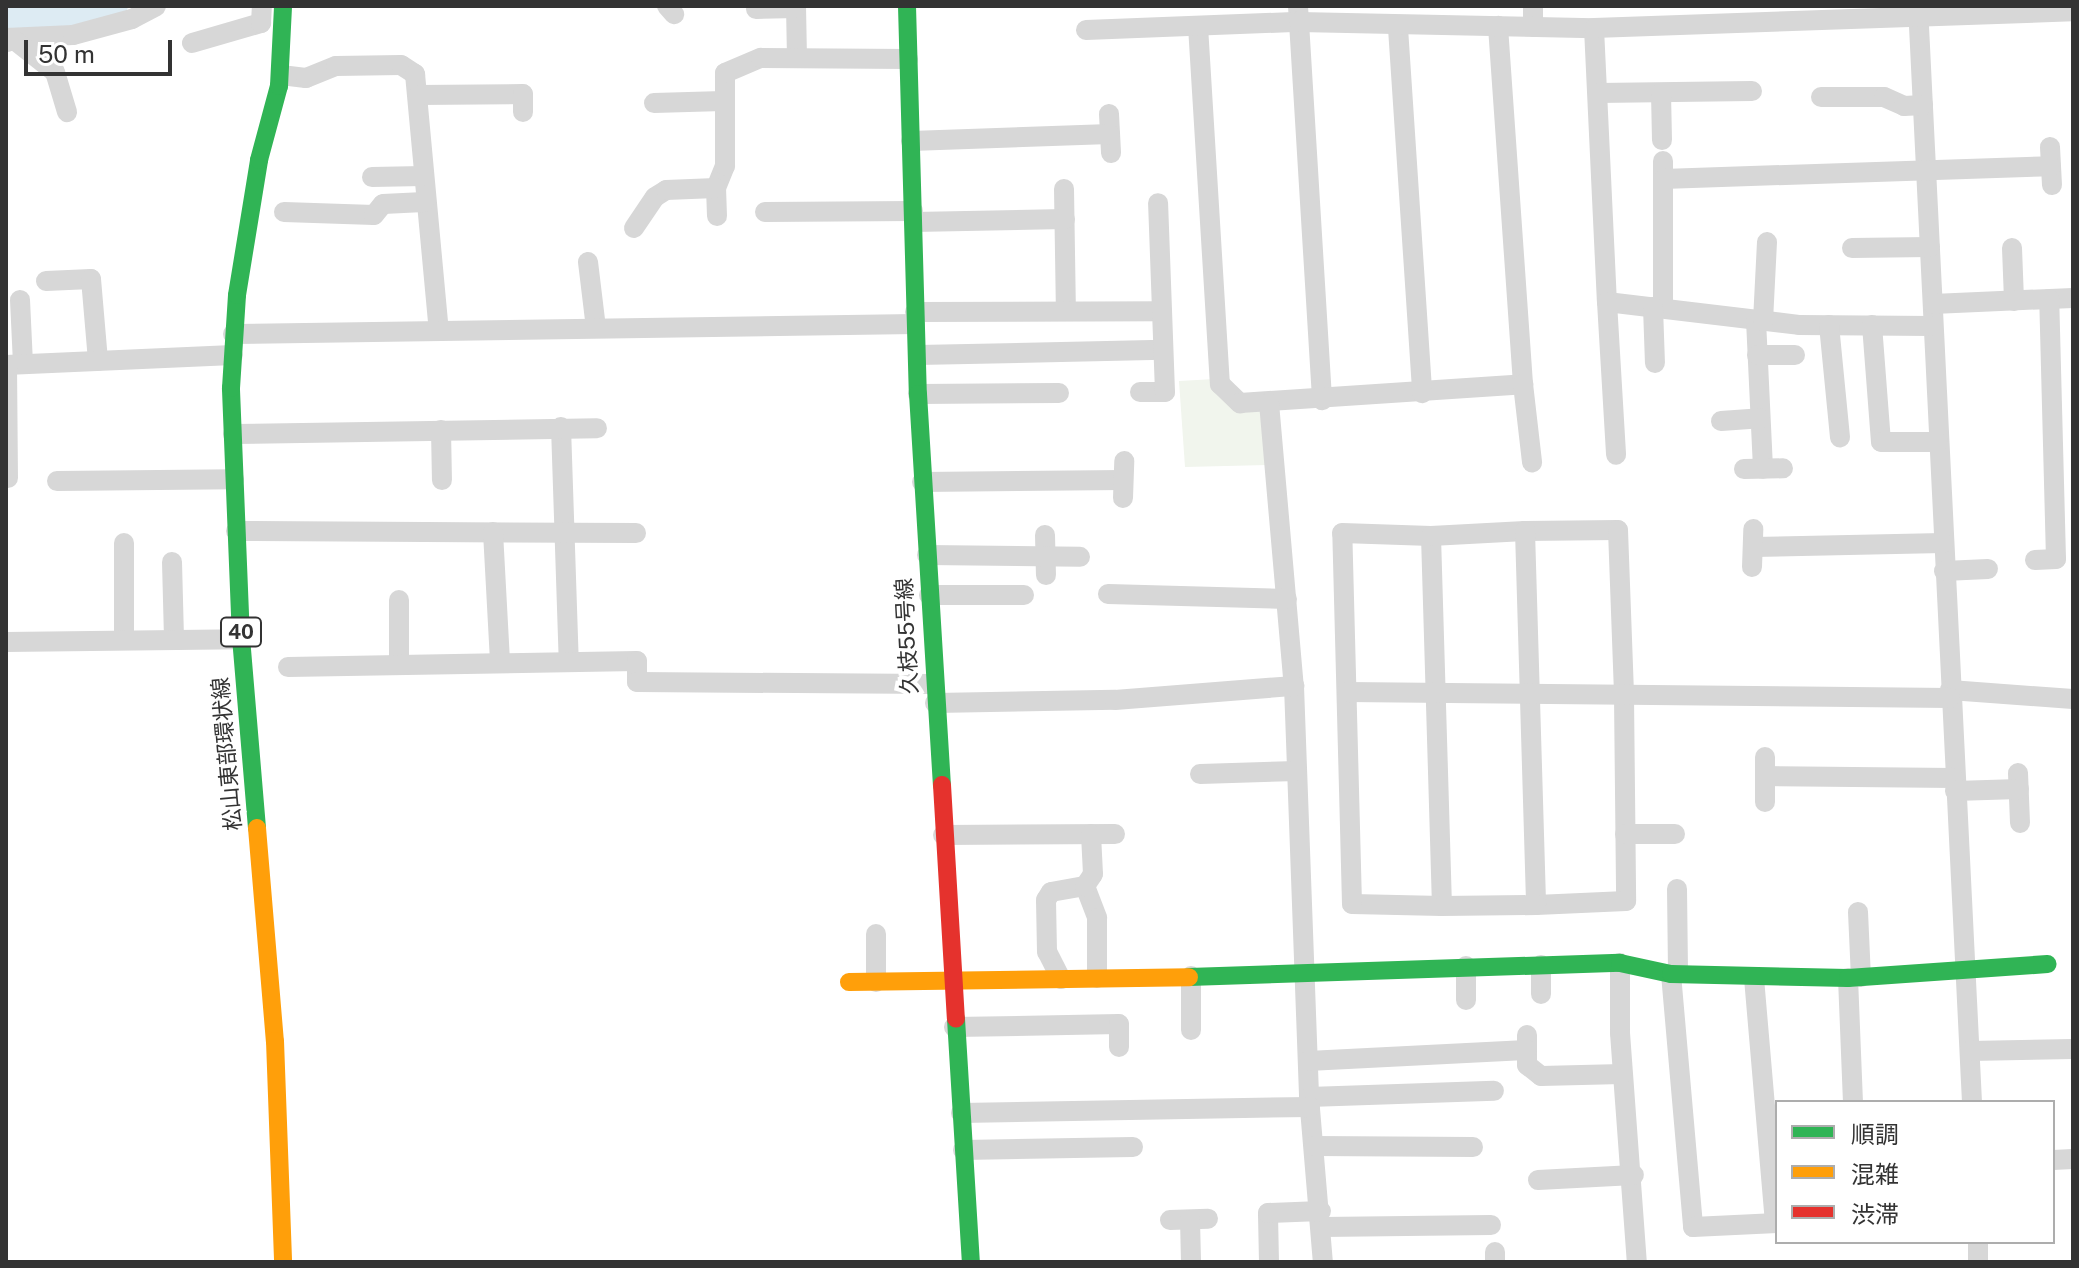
<!DOCTYPE html>
<meta charset="utf-8">
<style>
body{margin:0}
#map{position:relative;width:2079px;height:1268px;overflow:hidden;background:#fff;font-family:"Public Sans","Noto Sans JP",sans-serif}
div>[style]{position:absolute}
.green>*{inset:0;background:#f1f5ed}
.river>*{height:36px;margin:-18px;padding:0 18px;transform-origin:18px;border-radius:18px;background:#ddebf3}
.street>*{height:20px;margin:-10px;padding:0 10px;transform-origin:10px;border-radius:10px;background:#d7d7d7}
.fast>*{height:18px;margin:-9px;padding:0 9px;transform-origin:9px;border-radius:9px;background:#30b455}
.slow>*{height:18px;margin:-9px;padding:0 9px;transform-origin:9px;border-radius:9px;background:#ff9f0a}
.jam>*{height:18px;margin:-9px;padding:0 9px;transform-origin:9px;border-radius:9px;background:#e5322d}
span{translate:-50% -50%;white-space:nowrap;text-align:center;line-height:1.15;-webkit-text-stroke:8px #fff;paint-order:stroke}
.shield-label span{padding:2px 6px;background:#fff;border:2px solid;border-radius:6px;-webkit-text-stroke-width:0}
.shield-label{font-size:20px;color:#333;font-weight:700}
.street-label{font-size:22px;color:#333}
.frame{position:absolute;inset:0;border:8px solid #333;pointer-events:none}
.legend{position:absolute;left:1775px;top:1100px;width:280px;height:144px;box-sizing:border-box;background:#fff;border:2px solid #adadad;margin:0;padding:10px 14px;list-style:none;font-size:24px;color:#333}
.legend li{display:flex;align-items:center;gap:16px;height:40px}
.legend b{width:40px;border:2px solid #adadad}
.scale{position:absolute;left:24px;top:40px;width:148px;height:36px;box-sizing:border-box;border:4px solid #333;border-top:0;padding-left:10px;font-size:24px;line-height:28px;white-space:nowrap;color:#333;-webkit-text-stroke:6px #fff;paint-order:stroke}
</style>
<div id="map">
<div class="green">
<div style="clip-path:polygon(1215px 379px,1261px 408px,1267px 465px,1185px 467px,1179px 381px)"></div>
</div>
<div class="river">
<div style="left:6px;top:18px;width:79px;rotate:-2.9deg"></div>
<div style="left:85px;top:14px;width:26px;rotate:-18deg"></div>
</div>
<div class="street">
<div style="left:667px;top:6px;width:11px;rotate:49deg"></div>
<div style="left:796px;top:6px;width:51px;rotate:88.9deg"></div>
<div style="left:1298px;top:6px;width:395px;rotate:86.5deg"></div>
<div style="left:1918px;top:6px;width:1097px;rotate:87.18deg"></div>
<div style="left:756px;top:9px;width:40px;rotate:-1.4deg"></div>
<div style="left:1198px;top:26px;width:359px;rotate:86.5deg"></div>
<div style="left:1220px;top:384px;width:28px;rotate:44deg"></div>
<div style="left:1240px;top:403px;width:284px;rotate:-3.8deg"></div>
<div style="left:1523px;top:384px;width:359px;rotate:-94deg"></div>
<div style="left:1533px;top:27px;width:21px;rotate:-90deg"></div>
<div style="left:1398px;top:28px;width:366px;rotate:86.2deg"></div>
<div style="left:1594px;top:28px;width:274px;rotate:87.3deg"></div>
<div style="left:1607px;top:302px;width:193px;rotate:6.8deg"></div>
<div style="left:1799px;top:325px;width:133px;rotate:0.4deg"></div>
<div style="left:1086px;top:30px;width:213px;rotate:-2.2deg"></div>
<div style="left:1299px;top:22px;width:295px;rotate:1.2deg"></div>
<div style="left:1594px;top:28px;width:479px;rotate:-2deg"></div>
<div style="left:6px;top:38px;width:67px;rotate:-2.6deg"></div>
<div style="left:73px;top:35px;width:61px;rotate:-15.2deg"></div>
<div style="left:132px;top:19px;width:27px;rotate:-28deg"></div>
<div style="left:7px;top:42px;width:7px;rotate:-27deg"></div>
<div style="left:13px;top:39px;width:53px;rotate:38.2deg"></div>
<div style="left:55px;top:72px;width:42px;rotate:73.3deg"></div>
<div style="left:192px;top:43px;width:72px;rotate:-16.2deg"></div>
<div style="left:261px;top:23px;width:17px;rotate:-87deg"></div>
<div style="left:281px;top:75px;width:25px;rotate:7deg"></div>
<div style="left:306px;top:78px;width:32px;rotate:-22deg"></div>
<div style="left:336px;top:66px;width:65px;rotate:-0.9deg"></div>
<div style="left:401px;top:65px;width:17px;rotate:33deg"></div>
<div style="left:415px;top:74px;width:258px;rotate:84.7deg"></div>
<div style="left:1598px;top:93px;width:154px;rotate:-0.7deg"></div>
<div style="left:1661px;top:93px;width:47px;rotate:88.8deg"></div>
<div style="left:418px;top:95px;width:105px;rotate:-0.5deg"></div>
<div style="left:523px;top:94px;width:18px;rotate:90deg"></div>
<div style="left:1821px;top:97px;width:63px"></div>
<div style="left:1884px;top:97px;width:22px;rotate:24deg"></div>
<div style="left:1904px;top:106px;width:19px;rotate:-3deg"></div>
<div style="left:654px;top:103px;width:69px;rotate:-1.7deg"></div>
<div style="left:1109px;top:114px;width:39px;rotate:87deg"></div>
<div style="left:911px;top:141px;width:199px;rotate:-2deg"></div>
<div style="left:2050px;top:147px;width:38px;rotate:87deg"></div>
<div style="left:1663px;top:161px;width:147px;rotate:90deg"></div>
<div style="left:372px;top:177px;width:51px;rotate:-1.1deg"></div>
<div style="left:1663px;top:179px;width:388px;rotate:-1.9deg"></div>
<div style="left:1064px;top:189px;width:122px;rotate:89.1deg"></div>
<div style="left:284px;top:212px;width:90px;rotate:1.9deg"></div>
<div style="left:374px;top:215px;width:14px;rotate:-51deg"></div>
<div style="left:383px;top:204px;width:41px;rotate:-2.8deg"></div>
<div style="left:765px;top:212px;width:148px;rotate:-0.4deg"></div>
<div style="left:717px;top:216px;width:28px;rotate:-92deg"></div>
<div style="left:716px;top:188px;width:24px;rotate:-68deg"></div>
<div style="left:725px;top:166px;width:93px;rotate:-90deg"></div>
<div style="left:725px;top:73px;width:39px;rotate:-23deg"></div>
<div style="left:761px;top:58px;width:147px;rotate:0.4deg"></div>
<div style="left:914px;top:222px;width:151px;rotate:-1.1deg"></div>
<div style="left:634px;top:228px;width:37px;rotate:-56deg"></div>
<div style="left:655px;top:197px;width:13px;rotate:-32deg"></div>
<div style="left:666px;top:190px;width:50px;rotate:-2.3deg"></div>
<div style="left:1852px;top:248px;width:78px;rotate:-0.7deg"></div>
<div style="left:2012px;top:248px;width:53px;rotate:87.8deg"></div>
<div style="left:588px;top:262px;width:66px;rotate:83.1deg"></div>
<div style="left:46px;top:281px;width:45px;rotate:-2.5deg"></div>
<div style="left:91px;top:279px;width:82px;rotate:85.1deg"></div>
<div style="left:20px;top:300px;width:64px;rotate:87.3deg"></div>
<div style="left:1607px;top:302px;width:153px;rotate:86.6deg"></div>
<div style="left:1933px;top:304px;width:140px;rotate:-2.5deg"></div>
<div style="left:1653px;top:307px;width:56px;rotate:88deg"></div>
<div style="left:915px;top:312px;width:247px;rotate:-0.2deg"></div>
<div style="left:1756px;top:320px;width:149px;rotate:87.3deg"></div>
<div style="left:1763px;top:321px;width:79px;rotate:-87.1deg"></div>
<div style="left:1829px;top:325px;width:113px;rotate:84.4deg"></div>
<div style="left:1872px;top:325px;width:117px;rotate:85.6deg"></div>
<div style="left:1881px;top:442px;width:57px"></div>
<div style="left:233px;top:334px;width:682px;rotate:-0.84deg"></div>
<div style="left:918px;top:355px;width:245px;rotate:-1.2deg"></div>
<div style="left:1757px;top:355px;width:38px"></div>
<div style="left:6px;top:365px;width:227px;rotate:-2.5deg"></div>
<div style="left:7px;top:365px;width:113px;rotate:89.5deg"></div>
<div style="left:1523px;top:384px;width:79px;rotate:83.4deg"></div>
<div style="left:1140px;top:392px;width:25px"></div>
<div style="left:1165px;top:392px;width:189px;rotate:-92.1deg"></div>
<div style="left:918px;top:394px;width:141px;rotate:-0.4deg"></div>
<div style="left:1269px;top:403px;width:284px;rotate:85deg"></div>
<div style="left:1294px;top:686px;width:411px;rotate:87.9deg"></div>
<div style="left:1309px;top:1097px;width:166px;rotate:85.2deg"></div>
<div style="left:1721px;top:421px;width:39px;rotate:-4deg"></div>
<div style="left:561px;top:427px;width:235px;rotate:88.1deg"></div>
<div style="left:441px;top:430px;width:50px;rotate:88.9deg"></div>
<div style="left:233px;top:434px;width:364px;rotate:-0.9deg"></div>
<div style="left:1744px;top:469px;width:39px;rotate:-1deg"></div>
<div style="left:57px;top:481px;width:177px;rotate:-0.6deg"></div>
<div style="left:922px;top:482px;width:201px;rotate:-0.6deg"></div>
<div style="left:1123px;top:498px;width:37px;rotate:-88deg"></div>
<div style="left:236px;top:531px;width:400px;rotate:0.3deg"></div>
<div style="left:1525px;top:531px;width:93px;rotate:-0.6deg"></div>
<div style="left:1618px;top:530px;width:166px;rotate:87.9deg"></div>
<div style="left:1624px;top:696px;width:205px;rotate:89.4deg"></div>
<div style="left:1626px;top:901px;width:90px;rotate:177.5deg"></div>
<div style="left:493px;top:532px;width:131px;rotate:86.9deg"></div>
<div style="left:1342px;top:533px;width:89px;rotate:1.9deg"></div>
<div style="left:1431px;top:536px;width:370px;rotate:88.3deg"></div>
<div style="left:1442px;top:906px;width:90px;rotate:-178.7deg"></div>
<div style="left:1352px;top:904px;width:371px;rotate:-91.5deg"></div>
<div style="left:1045px;top:535px;width:40px;rotate:88.6deg"></div>
<div style="left:1431px;top:536px;width:94px;rotate:-3deg"></div>
<div style="left:1525px;top:531px;width:374px;rotate:88.3deg"></div>
<div style="left:1536px;top:905px;width:94px;rotate:179.4deg"></div>
<div style="left:124px;top:543px;width:96px;rotate:90deg"></div>
<div style="left:1753px;top:547px;width:190px;rotate:-1.2deg"></div>
<div style="left:927px;top:555px;width:153px;rotate:0.7deg"></div>
<div style="left:2035px;top:560px;width:21px;rotate:-3deg"></div>
<div style="left:2056px;top:559px;width:260px;rotate:-91.5deg"></div>
<div style="left:172px;top:562px;width:77px;rotate:88.5deg"></div>
<div style="left:1752px;top:567px;width:38px;rotate:-88deg"></div>
<div style="left:1944px;top:571px;width:44px;rotate:-2.6deg"></div>
<div style="left:1108px;top:594px;width:179px;rotate:1.6deg"></div>
<div style="left:929px;top:595px;width:95px"></div>
<div style="left:6px;top:642px;width:235px;rotate:-0.7deg"></div>
<div style="left:399px;top:665px;width:65px;rotate:-90deg"></div>
<div style="left:288px;top:667px;width:349px;rotate:-1deg"></div>
<div style="left:637px;top:661px;width:21px;rotate:90deg"></div>
<div style="left:637px;top:682px;width:297px;rotate:0.4deg"></div>
<div style="left:1950px;top:690px;width:123px;rotate:4.2deg"></div>
<div style="left:1347px;top:692px;width:603px;rotate:0.57deg"></div>
<div style="left:935px;top:703px;width:180px;rotate:-1deg"></div>
<div style="left:1115px;top:700px;width:180px;rotate:-4.5deg"></div>
<div style="left:2018px;top:773px;width:50px;rotate:87.7deg"></div>
<div style="left:1200px;top:774px;width:97px;rotate:-1.8deg"></div>
<div style="left:1765px;top:776px;width:189px;rotate:0.6deg"></div>
<div style="left:1955px;top:791px;width:64px;rotate:-1.8deg"></div>
<div style="left:1765px;top:802px;width:45px;rotate:-90deg"></div>
<div style="left:1625px;top:834px;width:50px"></div>
<div style="left:943px;top:835px;width:172px;rotate:-0.3deg"></div>
<div style="left:1085px;top:886px;width:34px;rotate:69deg"></div>
<div style="left:1097px;top:918px;width:60px;rotate:90deg"></div>
<div style="left:1677px;top:889px;width:85px;rotate:89.3deg"></div>
<div style="left:1858px;top:912px;width:65px;rotate:87.4deg"></div>
<div style="left:876px;top:934px;width:48px;rotate:90deg"></div>
<div style="left:1620px;top:963px;width:70px;rotate:90deg"></div>
<div style="left:1620px;top:1033px;width:230px;rotate:85.8deg"></div>
<div style="left:1541px;top:965px;width:29px;rotate:90deg"></div>
<div style="left:1466px;top:966px;width:34px;rotate:90deg"></div>
<div style="left:1671px;top:974px;width:254px;rotate:85deg"></div>
<div style="left:1693px;top:1227px;width:84px;rotate:-2.7deg"></div>
<div style="left:1191px;top:976px;width:54px;rotate:90deg"></div>
<div style="left:1754px;top:978px;width:246px;rotate:85.1deg"></div>
<div style="left:1848px;top:978px;width:124px;rotate:87.7deg"></div>
<div style="left:1061px;top:979px;width:30px;rotate:-117deg"></div>
<div style="left:1047px;top:952px;width:52px;rotate:-91.1deg"></div>
<div style="left:1046px;top:900px;width:9px;rotate:-58deg"></div>
<div style="left:1051px;top:892px;width:35px;rotate:-10deg"></div>
<div style="left:1085px;top:886px;width:14px;rotate:-56deg"></div>
<div style="left:1093px;top:874px;width:40px;rotate:-92.9deg"></div>
<div style="left:954px;top:1027px;width:165px;rotate:-1deg"></div>
<div style="left:1119px;top:1024px;width:23px;rotate:90deg"></div>
<div style="left:1527px;top:1035px;width:30px;rotate:90deg"></div>
<div style="left:1527px;top:1065px;width:18px;rotate:38deg"></div>
<div style="left:1541px;top:1076px;width:81px;rotate:-1.4deg"></div>
<div style="left:1970px;top:1051px;width:103px;rotate:-1.1deg"></div>
<div style="left:1308px;top:1061px;width:219px;rotate:-2.9deg"></div>
<div style="left:1309px;top:1097px;width:185px;rotate:-1.9deg"></div>
<div style="left:961px;top:1113px;width:349px;rotate:-1deg"></div>
<div style="left:1314px;top:1146px;width:159px;rotate:0.4deg"></div>
<div style="left:963px;top:1150px;width:170px;rotate:-1deg"></div>
<div style="left:2053px;top:1160px;width:20px;rotate:-3deg"></div>
<div style="left:1538px;top:1180px;width:96px;rotate:-3deg"></div>
<div style="left:1170px;top:1220px;width:38px;rotate:-2deg"></div>
<div style="left:1190px;top:1220px;width:42px;rotate:88.6deg"></div>
<div style="left:1322px;top:1227px;width:169px;rotate:-0.7deg"></div>
<div style="left:1495px;top:1252px;width:10px;rotate:90deg"></div>
<div style="left:1269px;top:1262px;width:49px;rotate:-91.2deg"></div>
<div style="left:1268px;top:1213px;width:53px;rotate:-2.2deg"></div>
<div style="left:1978px;top:1262px;width:20px;rotate:-90deg"></div>
</div>
<div class="fast">
<div style="left:907px;top:6px;width:388px;rotate:88.4deg"></div>
<div style="left:918px;top:394px;width:392px;rotate:86.5deg"></div>
<div style="left:257px;top:828px;width:190px;rotate:-94.8deg"></div>
<div style="left:241px;top:639px;width:251px;rotate:-92.3deg"></div>
<div style="left:231px;top:388px;width:93px;rotate:-86.3deg"></div>
<div style="left:237px;top:295px;width:137px;rotate:-80.7deg"></div>
<div style="left:259px;top:160px;width:77px;rotate:-74.9deg"></div>
<div style="left:279px;top:86px;width:80px;rotate:-87.1deg"></div>
<div style="left:1189px;top:977px;width:431px;rotate:-1.9deg"></div>
<div style="left:1620px;top:963px;width:52px;rotate:12.2deg"></div>
<div style="left:1671px;top:974px;width:177px;rotate:1.3deg"></div>
<div style="left:1848px;top:978px;width:200px;rotate:-4deg"></div>
<div style="left:956px;top:1019px;width:243px;rotate:86.5deg"></div>
</div>
<div class="slow">
<div style="left:257px;top:828px;width:214px;rotate:85.2deg"></div>
<div style="left:275px;top:1041px;width:221px;rotate:87.9deg"></div>
<div style="left:849px;top:982px;width:340px;rotate:-0.8deg"></div>
</div>
<div class="jam">
<div style="left:942px;top:785px;width:234px;rotate:86.6deg"></div>
</div>
<div class="shield-label">
<span style="left:241px;top:632px">40</span>
</div>
<div class="street-label">
<span style="left:907px;top:636px;rotate:-93deg">久枝55号線</span>
<span style="left:227px;top:754px;rotate:-95deg">松山東部環状線</span>
</div>
<div class="frame"></div>
<ul class="legend">
<li><b style="height:10px;background:#30b455"></b>順調</li>
<li><b style="height:10px;background:#ff9f0a"></b>混雑</li>
<li><b style="height:10px;background:#e5322d"></b>渋滞</li>
</ul>
<div class="scale">50 m</div>
</div>
